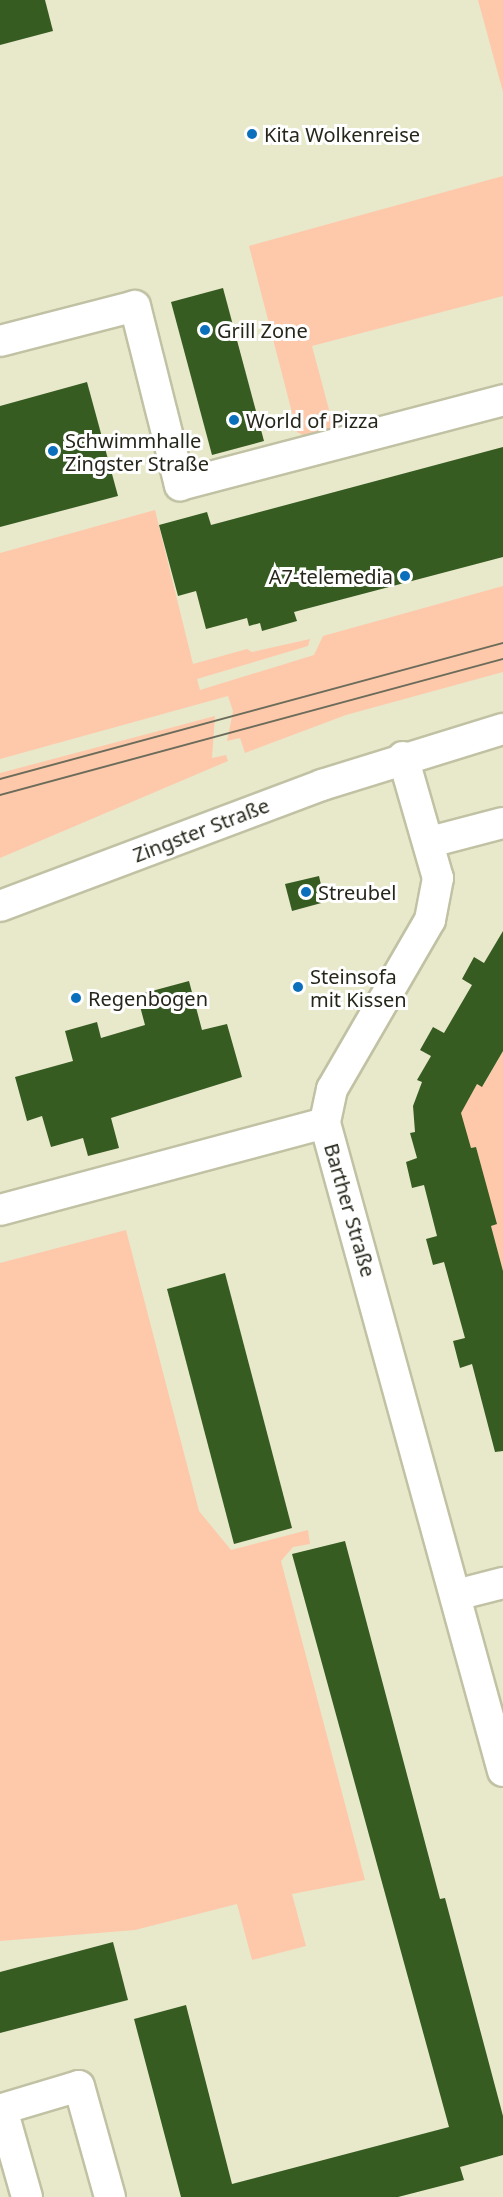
<!DOCTYPE html>
<meta charset="utf-8">
<style>
body{margin:0}
#map{position:relative;width:503px;height:2197px;overflow:hidden;background:#e8e8cb;font-family:"Noto Sans",sans-serif}
div>[style]{position:absolute}
.green>*{inset:0;background:#fec9ab}
.building>*{inset:0;background:#375c22}
.roads{filter:drop-shadow(2px 0 #c1c1a4) drop-shadow(-2px 0 #c1c1a4) drop-shadow(0 2px #c1c1a4) drop-shadow(0 -2px #c1c1a4)}
.minor>*{height:30px;margin:-15px;padding:0 15px;transform-origin:15px;border-radius:15px;background:#fff}
.tram>*{height:1.5px;margin:-0.75px;padding:0 0.75px;transform-origin:0.75px;border-radius:0.75px;background:#6c6c5a}
.dots>*{width:16px;height:16px;translate:-50% -50%;box-sizing:border-box;border:3px solid #fff;border-radius:50%}
span{translate:-50% -50%;white-space:nowrap;text-align:center;line-height:1.15;-webkit-text-stroke:6px #fff;paint-order:stroke}
.poi-label{font-size:20px;color:#26261b}
.left{translate:0 -50%;text-align:left}
.right{translate:-100% -50%;text-align:right}
.street-label{font-size:20px;color:#26261b}
</style>
<div id="map">
<div class="green">
<div style="clip-path:polygon(478px 0,503px 0,503px 92px)"></div>
<div style="clip-path:polygon(503px 176px,503px 296px,312px 346px,335px 432px,308px 438px,297px 432px,249px 246px)"></div>
<div style="clip-path:polygon(155px 510px,193px 664px,247px 649px,252px 652px,310px 639px,308px 646px,197px 679px,200px 690px,314px 655px,323px 636px,503px 586px,503px 672px,346px 715px,245px 753px,240px 738px,227px 741px,233px 711px,228px 696px,0 759px,0 553px)"></div>
<div style="clip-path:polygon(215px 716px,212px 758px,226px 755px,228px 761px,0 858px,0 773px)"></div>
<div style="clip-path:polygon(503px 1051px,503px 1271px,491px 1226px,496px 1224px,476px 1147px,471px 1148px,457px 1121px,460px 1104px,464px 1107px,477px 1084px,483px 1086px)"></div>
<div style="clip-path:polygon(126px 1230px,199px 1511px,231px 1550px,308px 1530px,310px 1544px,293px 1547px,281px 1561px,365px 1880px,292px 1894px,306px 1946px,252px 1960px,237px 1904px,135px 1930px,0 1941px,0 1263px)"></div>
</div>
<div class="building">
<div style="clip-path:polygon(0 0,45px 0,53px 31px,0 45px)"></div>
<div style="clip-path:polygon(223px 288px,264px 441px,212px 455px,171px 302px)"></div>
<div style="clip-path:polygon(87px 382px,118px 496px,0 527px,0 406px)"></div>
<div style="clip-path:polygon(503px 447px,503px 557px,294px 612px,297px 621px,262px 631px,260px 623px,249px 626px,247px 618px,206px 629px,196px 591px,178px 596px,159px 525px,207px 512px,211px 525px)"></div>
<div style="clip-path:polygon(319px 876px,325px 902px,292px 911px,285px 884px)"></div>
<div style="clip-path:polygon(503px 931px,503px 1051px,482px 1087px,477px 1084px,461px 1113px,471px 1148px,476px 1147px,497px 1224px,491px 1226px,503px 1271px,503px 1451px,495px 1452px,472px 1364px,460px 1368px,453px 1341px,465px 1338px,444px 1262px,433px 1265px,426px 1239px,437px 1236px,424px 1185px,412px 1188px,406px 1162px,417px 1158px,410px 1133px,415px 1132px,413px 1106px,422px 1082px,417px 1080px,431px 1056px,420px 1050px,433px 1027px,444px 1033px,472px 985px,462px 979px,474px 957px,484px 963px)"></div>
<div style="clip-path:polygon(189px 981px,202px 1030px,227px 1024px,242px 1077px,111px 1118px,119px 1148px,88px 1156px,83px 1138px,51px 1147px,42px 1116px,27px 1121px,15px 1077px,73px 1061px,65px 1031px,97px 1022px,101px 1038px,145px 1025px,137px 995px)"></div>
<div style="clip-path:polygon(225px 1273px,292px 1528px,234px 1544px,167px 1289px)"></div>
<div style="clip-path:polygon(345px 1541px,440px 1899px,445px 1898px,503px 2116px,503px 2155px,460px 2167px,464px 2180px,398px 2197px,181px 2197px,134px 2019px,186px 2005px,232px 2184px,449px 2127px,292px 1554px)"></div>
<div style="clip-path:polygon(113px 1942px,128px 2000px,0 2033px,0 1972px)"></div>
</div>
<div class="roads">
<div class="minor">
<div style="left:0;top:341px;width:139px;rotate:-14.5deg"></div>
<div style="left:135px;top:306px;width:185px;rotate:75.9deg"></div>
<div style="left:180px;top:485px;width:334px;rotate:-14.7deg"></div>
<div style="left:403px;top:757px;width:126px;rotate:73.9deg"></div>
<div style="left:438px;top:878px;width:43px;rotate:100.8deg"></div>
<div style="left:430px;top:920px;width:195px;rotate:120.1deg"></div>
<div style="left:332px;top:1089px;width:35px;rotate:102deg"></div>
<div style="left:325px;top:1123px;width:672px;rotate:74.64deg"></div>
<div style="left:430px;top:842px;width:75px;rotate:-14.6deg"></div>
<div style="left:0;top:906px;width:344px;rotate:-20.6deg"></div>
<div style="left:322px;top:785px;width:189px;rotate:-17.2deg"></div>
<div style="left:0;top:1210px;width:336px;rotate:-15deg"></div>
<div style="left:456px;top:1595px;width:49px;rotate:-14.3deg"></div>
<div style="left:27px;top:2197px;width:91px;rotate:-105.9deg"></div>
<div style="left:2px;top:2109px;width:80px;rotate:-16.6deg"></div>
<div style="left:79px;top:2086px;width:115px;rotate:74.4deg"></div>
</div>
</div>
<div class="tram">
<div style="left:0;top:779px;width:521px;rotate:-15.13deg"></div>
<div style="left:0;top:795px;width:521px;rotate:-15.13deg"></div>
</div>
<div class="dots">
<div style="left:252px;top:134px;background:#0b6fbb"></div>
<div style="left:205px;top:330px;background:#0b6fbb"></div>
<div style="left:234px;top:420px;background:#0b6fbb"></div>
<div style="left:53px;top:451px;background:#0b6fbb"></div>
<div style="left:405px;top:576px;background:#0b6fbb"></div>
<div style="left:306px;top:892px;background:#0b6fbb"></div>
<div style="left:298px;top:987px;background:#0b6fbb"></div>
<div style="left:76px;top:998px;background:#0b6fbb"></div>
</div>
<div class="poi-label">
<span class="left" style="left:264px;top:134px">Kita Wolkenreise</span>
<span class="left" style="left:217px;top:330px">Grill Zone</span>
<span class="left" style="left:246px;top:420px">World of Pizza</span>
<span class="left" style="left:65px;top:452px">Schwimmhalle<br>Zingster Straße</span>
<span class="right" style="left:393px;top:576px">A7-telemedia</span>
<span class="left" style="left:318px;top:892px">Streubel</span>
<span class="left" style="left:310px;top:988px">Steinsofa<br>mit Kissen</span>
<span class="left" style="left:88px;top:998px">Regenbogen</span>
</div>
<div class="street-label">
<span style="left:201px;top:830px;rotate:-21deg">Zingster Straße</span>
<span style="left:350px;top:1210px;rotate:74deg">Barther Straße</span>
</div>
</div>
